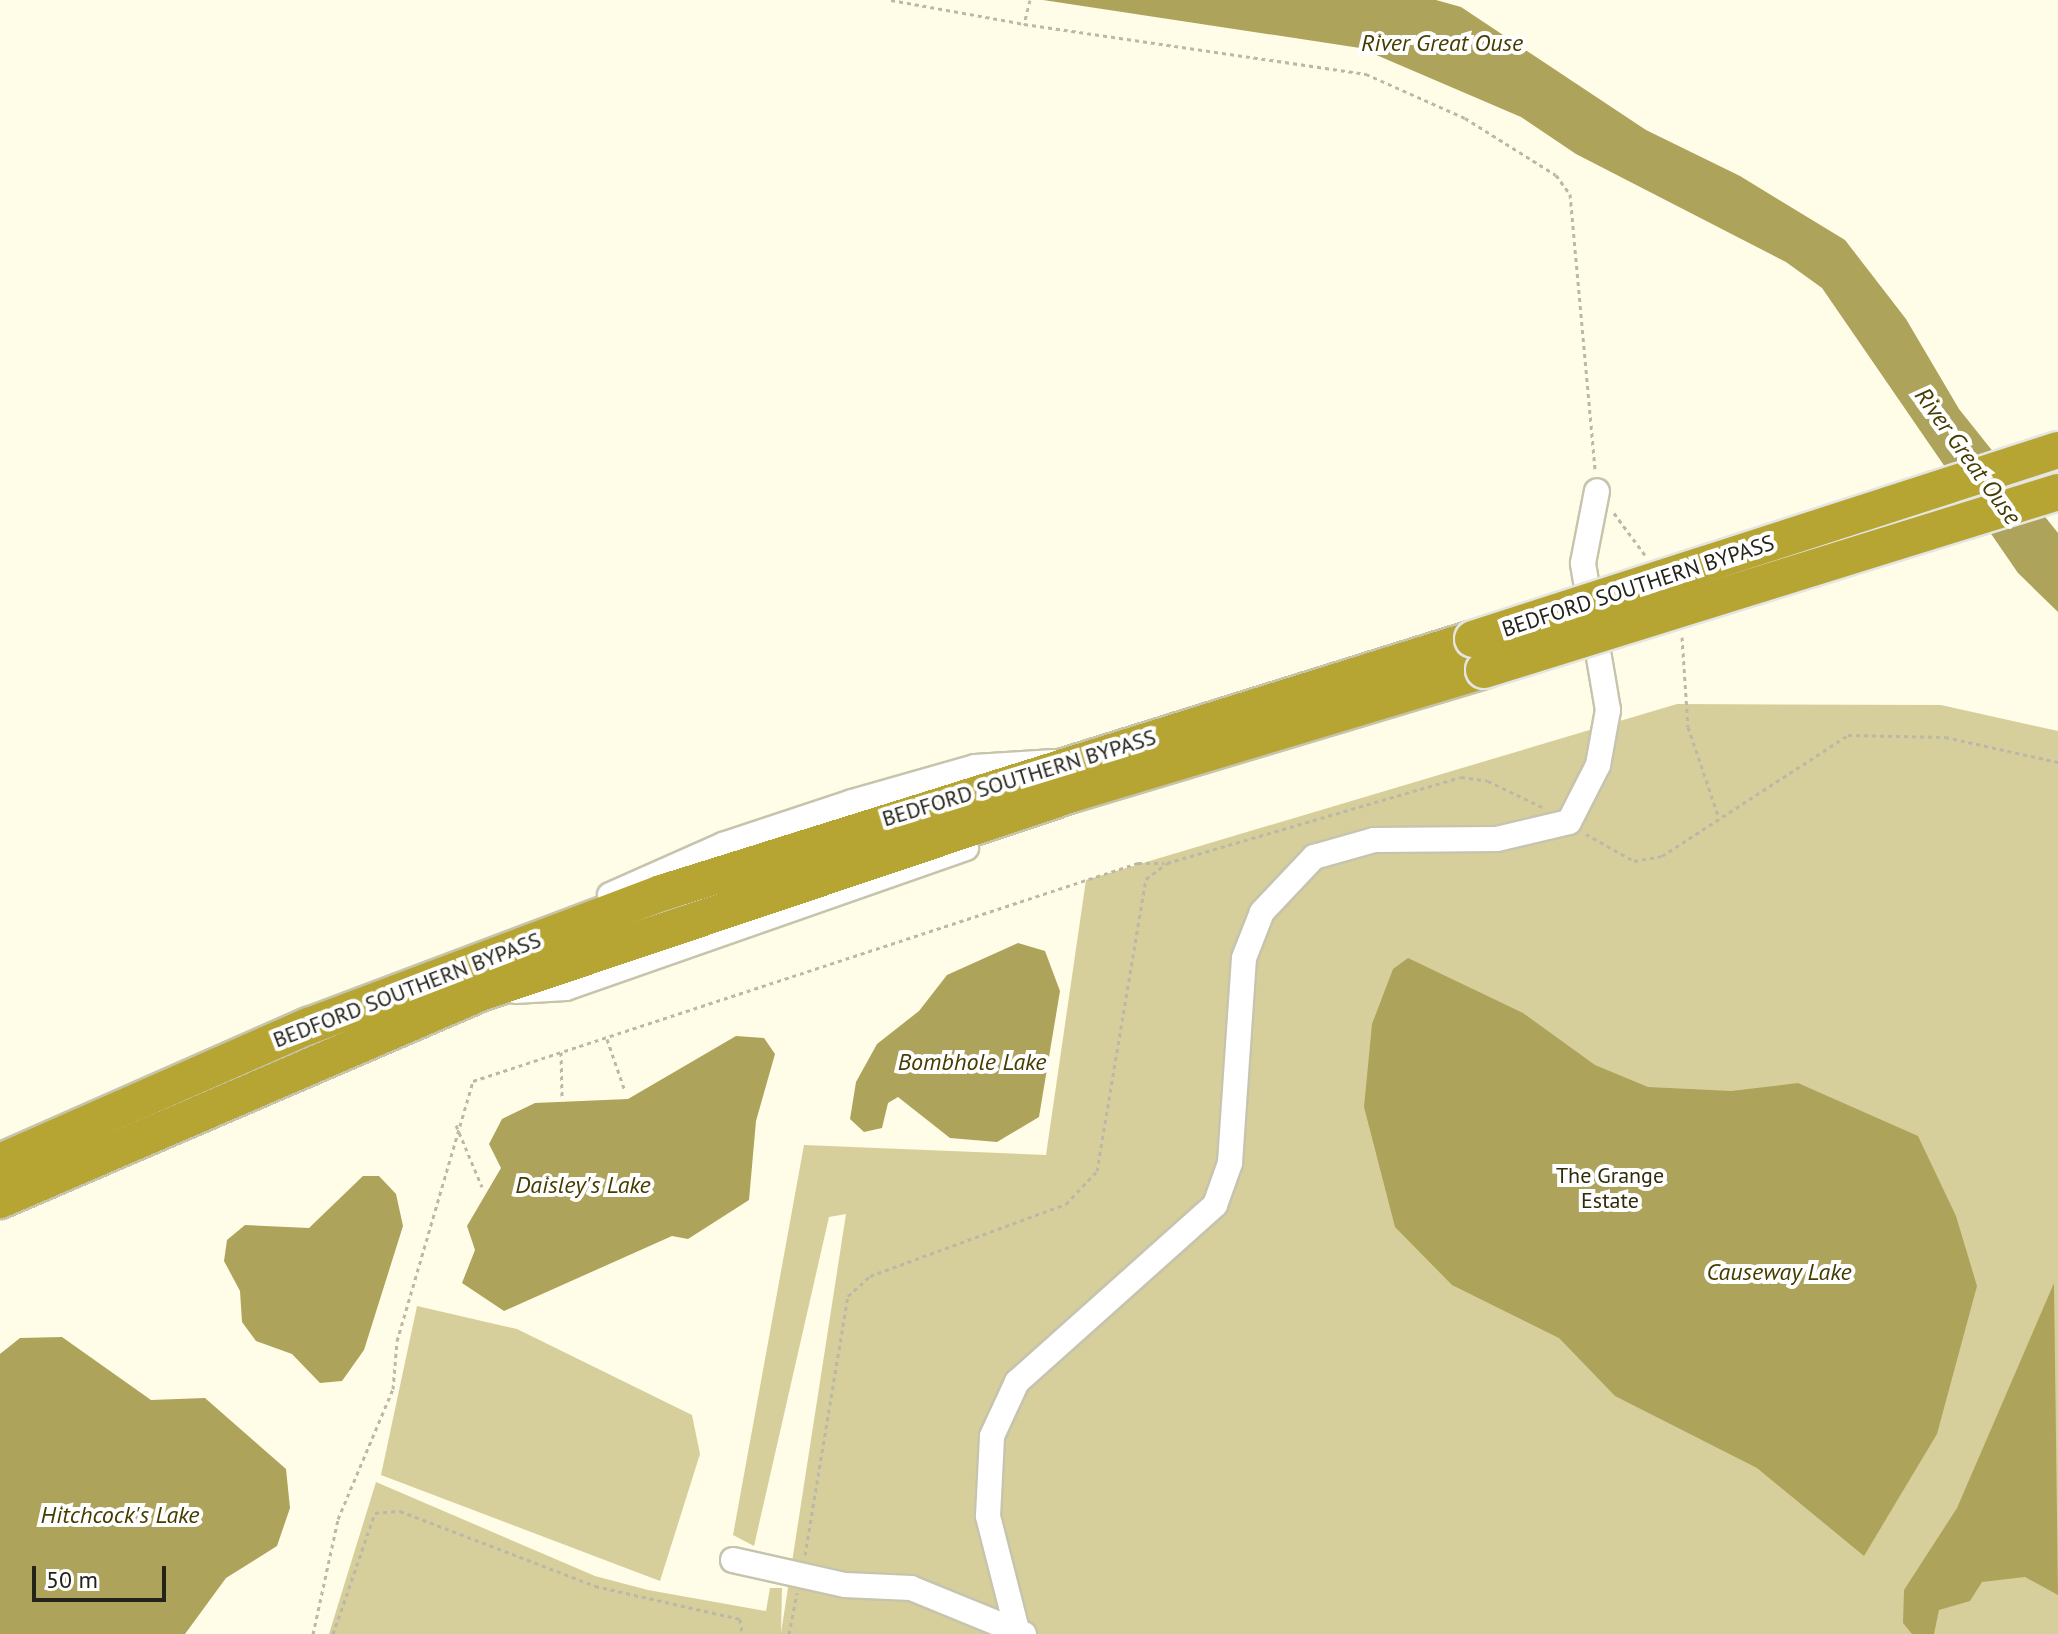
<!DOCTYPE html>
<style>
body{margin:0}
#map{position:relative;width:2058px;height:1634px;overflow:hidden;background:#fffce8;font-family:"PT Sans",sans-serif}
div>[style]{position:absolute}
.green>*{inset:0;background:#d7cf9b}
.water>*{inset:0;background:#aea35b}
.path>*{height:3px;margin-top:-1.5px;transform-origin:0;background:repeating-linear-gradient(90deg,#bbb8a8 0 4px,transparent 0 8px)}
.roads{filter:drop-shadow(2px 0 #c7c4ad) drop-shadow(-2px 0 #c7c4ad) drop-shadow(0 2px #c7c4ad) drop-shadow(0 -2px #c7c4ad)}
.minor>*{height:24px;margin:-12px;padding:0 12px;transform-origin:12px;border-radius:12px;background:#fff}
.highway>*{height:36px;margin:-18px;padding:0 18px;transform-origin:18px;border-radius:18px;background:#b6a532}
.bridges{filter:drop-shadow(2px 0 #e5e5e4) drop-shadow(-2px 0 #e5e5e4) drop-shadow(0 2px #e5e5e4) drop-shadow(0 -2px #e5e5e4)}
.highway-bridge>*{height:36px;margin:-18px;padding:0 18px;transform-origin:18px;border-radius:18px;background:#b6a532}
span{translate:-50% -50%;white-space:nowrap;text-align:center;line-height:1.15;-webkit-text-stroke:8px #fff;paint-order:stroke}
.street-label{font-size:22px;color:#24231a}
.park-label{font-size:22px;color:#302b09}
.water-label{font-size:24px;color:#453c00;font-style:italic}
.scale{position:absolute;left:32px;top:1566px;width:134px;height:36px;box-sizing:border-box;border:4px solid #24231a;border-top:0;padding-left:10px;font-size:24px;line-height:28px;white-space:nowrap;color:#24231a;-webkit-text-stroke:6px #fff;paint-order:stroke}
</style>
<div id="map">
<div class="green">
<div style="clip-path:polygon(1677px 704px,1941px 705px,2058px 731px,2058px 1634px,329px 1634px,376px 1482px,595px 1576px,648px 1590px,766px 1611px,770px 1588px,782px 1588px,781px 1633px,846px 1214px,829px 1217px,754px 1546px,733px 1535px,804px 1145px,1046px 1155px,1086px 880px)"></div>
<div style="clip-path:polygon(417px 1306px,517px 1329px,692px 1415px,700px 1454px,660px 1581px,381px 1475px)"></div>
</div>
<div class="water">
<div style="clip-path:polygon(1043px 0,1436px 0,1461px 7px,1646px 130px,1740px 176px,1845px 240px,1906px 319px,1959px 409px,2058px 533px,2058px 612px,2018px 573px,1822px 288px,1786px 262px,1576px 154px,1521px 117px,1360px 48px)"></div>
<div style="clip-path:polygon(1018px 943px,1045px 951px,1060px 991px,1039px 1117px,997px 1142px,950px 1138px,898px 1097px,888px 1103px,882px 1128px,864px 1132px,850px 1119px,856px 1082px,877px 1044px,919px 1011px,947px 975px)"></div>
<div style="clip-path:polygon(1408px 958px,1523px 1013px,1595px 1065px,1648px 1087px,1731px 1091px,1798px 1083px,1918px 1136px,1956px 1216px,1977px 1286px,1937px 1434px,1864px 1556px,1757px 1468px,1615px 1396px,1559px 1338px,1452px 1285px,1395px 1227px,1364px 1107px,1372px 1024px,1393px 969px)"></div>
<div style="clip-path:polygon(736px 1036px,764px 1038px,775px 1054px,756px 1121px,749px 1200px,688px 1239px,672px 1236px,504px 1311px,462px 1283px,475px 1250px,467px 1226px,501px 1168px,489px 1144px,502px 1119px,535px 1103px,628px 1099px)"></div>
<div style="clip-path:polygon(363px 1176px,379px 1176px,396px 1194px,403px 1226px,364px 1350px,342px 1381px,320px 1383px,292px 1354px,256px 1341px,242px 1322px,240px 1291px,224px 1261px,227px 1240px,245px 1225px,309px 1228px)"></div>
<div style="clip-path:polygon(2054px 1283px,2058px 1595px,2025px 1577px,1982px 1582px,1970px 1601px,1939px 1610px,1934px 1634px,1912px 1634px,1903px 1623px,1904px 1590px,1957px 1508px)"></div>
<div style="clip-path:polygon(62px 1337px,151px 1400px,205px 1398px,286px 1469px,290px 1508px,277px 1546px,226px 1578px,185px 1634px,0 1634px,0 1354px,20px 1338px)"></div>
</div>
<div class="path">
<div style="left:891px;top:0;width:135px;rotate:10.2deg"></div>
<div style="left:1030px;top:0;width:25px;rotate:104deg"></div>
<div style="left:1024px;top:24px;width:346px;rotate:8.3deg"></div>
<div style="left:1366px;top:74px;width:108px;rotate:24deg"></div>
<div style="left:1465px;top:118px;width:107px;rotate:32.1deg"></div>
<div style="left:1556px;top:175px;width:24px;rotate:54deg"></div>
<div style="left:1570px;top:194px;width:278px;rotate:84.8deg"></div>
<div style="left:1614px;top:513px;width:52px;rotate:53.6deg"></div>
<div style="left:1682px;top:637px;width:90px;rotate:86.2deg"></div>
<div style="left:1688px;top:727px;width:93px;rotate:71.2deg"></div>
<div style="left:1586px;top:834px;width:55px;rotate:29.4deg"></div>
<div style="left:1634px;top:861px;width:28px;rotate:-10deg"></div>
<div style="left:1662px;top:856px;width:222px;rotate:-33deg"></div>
<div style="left:1848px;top:735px;width:97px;rotate:1.2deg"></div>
<div style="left:1945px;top:737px;width:116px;rotate:12.5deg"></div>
<div style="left:607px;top:1039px;width:52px;rotate:70.9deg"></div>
<div style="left:561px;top:1052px;width:45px;rotate:88.7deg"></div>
<div style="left:456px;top:1125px;width:67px;rotate:67.2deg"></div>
<div style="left:805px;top:1555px;width:263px;rotate:-80.6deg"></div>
<div style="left:848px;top:1296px;width:30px;rotate:-42deg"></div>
<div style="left:870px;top:1276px;width:209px;rotate:-20.2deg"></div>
<div style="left:1066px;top:1204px;width:45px;rotate:-46.8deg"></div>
<div style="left:1097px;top:1171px;width:296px;rotate:-80.5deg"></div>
<div style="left:1146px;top:879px;width:26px;rotate:-37deg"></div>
<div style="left:1167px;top:863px;width:306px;rotate:-16.3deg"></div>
<div style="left:1461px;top:777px;width:27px;rotate:8deg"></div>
<div style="left:1488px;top:781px;width:60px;rotate:25.7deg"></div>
<div style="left:313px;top:1634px;width:118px;rotate:-77.7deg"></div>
<div style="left:338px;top:1519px;width:141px;rotate:-67.1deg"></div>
<div style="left:393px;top:1389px;width:48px;rotate:-85.2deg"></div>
<div style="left:397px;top:1341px;width:271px;rotate:-73.7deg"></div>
<div style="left:473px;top:1081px;width:700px;rotate:-18.15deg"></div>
<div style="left:1138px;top:863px;width:26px"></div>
<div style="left:333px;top:1634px;width:128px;rotate:-70.9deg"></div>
<div style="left:375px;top:1513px;width:25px;rotate:-5deg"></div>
<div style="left:400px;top:1511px;width:209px;rotate:21deg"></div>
<div style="left:595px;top:1586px;width:149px;rotate:12.8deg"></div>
<div style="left:740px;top:1619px;width:15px;rotate:82deg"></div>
<div style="left:789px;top:1634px;width:42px;rotate:-79deg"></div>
</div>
<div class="roads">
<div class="minor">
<div style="left:610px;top:895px;width:124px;rotate:-23.9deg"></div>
<div style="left:723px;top:845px;width:136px;rotate:-18.4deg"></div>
<div style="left:852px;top:802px;width:128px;rotate:-15.9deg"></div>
<div style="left:975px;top:767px;width:79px;rotate:-3.6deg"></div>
<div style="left:515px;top:991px;width:51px;rotate:-3.4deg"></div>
<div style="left:566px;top:988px;width:424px;rotate:-19.3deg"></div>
<div style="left:733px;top:1560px;width:115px;rotate:12.6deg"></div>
<div style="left:845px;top:1585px;width:66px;rotate:2.6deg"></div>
<div style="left:911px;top:1588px;width:122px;rotate:22.2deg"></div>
<div style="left:1017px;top:1630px;width:118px;rotate:-104.3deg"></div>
<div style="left:988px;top:1516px;width:80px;rotate:-87.1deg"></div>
<div style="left:992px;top:1436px;width:60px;rotate:-65.2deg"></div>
<div style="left:1017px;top:1382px;width:266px;rotate:-41.8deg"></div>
<div style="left:1215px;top:1205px;width:45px;rotate:-70.3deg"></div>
<div style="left:1230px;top:1163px;width:205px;rotate:-86.1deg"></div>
<div style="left:1244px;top:958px;width:49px;rotate:-68.6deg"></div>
<div style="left:1262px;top:912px;width:76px;rotate:-46.6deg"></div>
<div style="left:1314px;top:857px;width:62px;rotate:-15.8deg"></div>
<div style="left:1374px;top:840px;width:123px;rotate:-0.5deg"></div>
<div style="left:1497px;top:839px;width:74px;rotate:-13.3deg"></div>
<div style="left:1569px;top:822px;width:64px;rotate:-63deg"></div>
<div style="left:1598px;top:765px;width:56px;rotate:-79.7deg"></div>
<div style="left:1608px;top:710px;width:149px;rotate:-99.7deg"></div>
<div style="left:1583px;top:563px;width:73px;rotate:-79deg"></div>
</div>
<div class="highway">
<div style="left:0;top:1162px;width:338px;rotate:-23.8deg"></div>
<div style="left:309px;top:1026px;width:376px;rotate:-20.7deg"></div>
<div style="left:661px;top:893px;width:851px;rotate:-17.37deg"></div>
<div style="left:0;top:1200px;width:523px;rotate:-23.33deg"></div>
<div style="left:480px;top:993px;width:628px;rotate:-18.58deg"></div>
<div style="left:1075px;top:793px;width:427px;rotate:-16.7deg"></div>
</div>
</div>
<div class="bridges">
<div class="highway-bridge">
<div style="left:1473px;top:639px;width:615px;rotate:-17.9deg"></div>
<div style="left:1484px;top:670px;width:601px;rotate:-17.23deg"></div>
</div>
</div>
<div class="street-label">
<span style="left:1638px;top:586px;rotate:-18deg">BEDFORD SOUTHERN BYPASS</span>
<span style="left:1019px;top:778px;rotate:-17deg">BEDFORD SOUTHERN BYPASS</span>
<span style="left:407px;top:990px;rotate:-21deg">BEDFORD SOUTHERN BYPASS</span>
</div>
<div class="park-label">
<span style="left:1610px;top:1188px">The Grange<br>Estate</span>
</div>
<div class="water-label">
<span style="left:1442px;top:43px">River Great Ouse</span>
<span style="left:1968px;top:456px;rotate:54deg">River Great Ouse</span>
<span style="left:972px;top:1062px">Bombhole Lake</span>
<span style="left:583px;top:1185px">Daisley's Lake</span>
<span style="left:1779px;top:1272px">Causeway Lake</span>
<span style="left:120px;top:1515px">Hitchcock's Lake</span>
</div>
<div class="scale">50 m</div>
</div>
